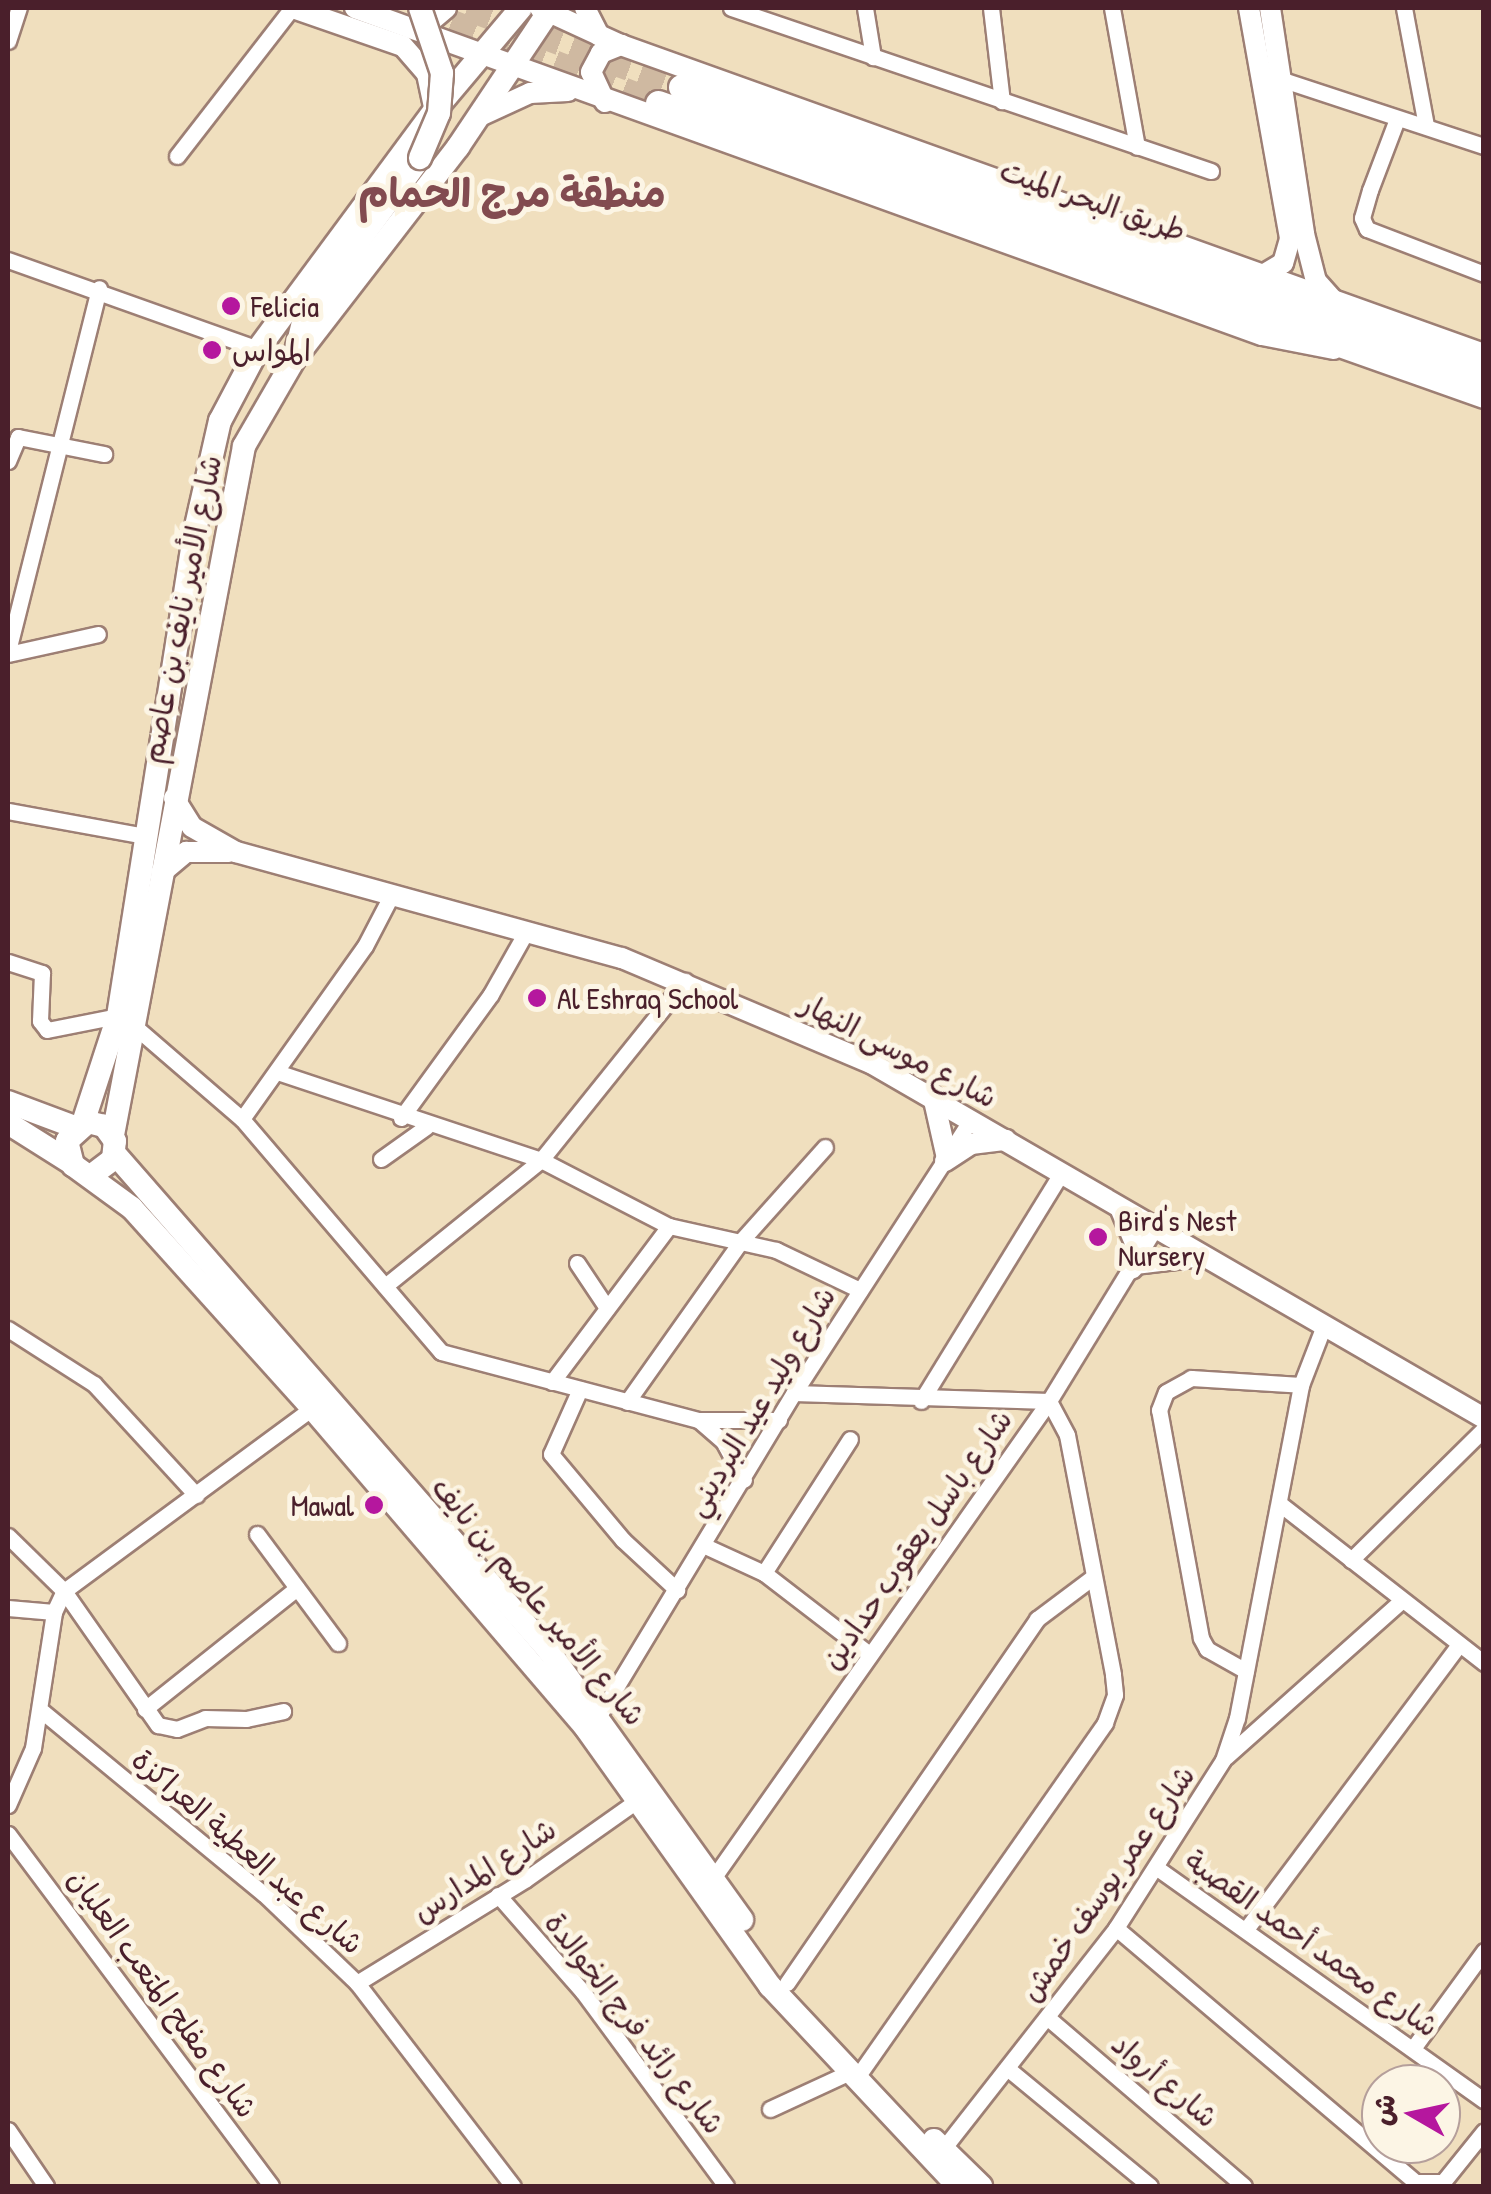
<!DOCTYPE html>
<meta charset="utf-8">
<style>
body{margin:0}
#map{position:relative;width:1491px;height:2194px;overflow:hidden;background:#f0dfbe;font-family:"Patrick Hand","Playpen Sans Arabic",sans-serif}
div>[style]{position:absolute}
.primary-tunnel>*{height:25px;margin-top:-12.5px;transform-origin:0;background:repeating-linear-gradient(90deg,#cfb9a1 0 25px,transparent 0 37px)}
.roads{filter:drop-shadow(2px 0 #9d7f74) drop-shadow(-2px 0 #9d7f74) drop-shadow(0 2px #9d7f74) drop-shadow(0 -2px #9d7f74)}
.minor>*{height:15px;margin:-7.5px;padding:0 7.5px;transform-origin:7.5px;border-radius:7.5px;background:#fff}
.tertiary>*{height:20px;margin:-10px;padding:0 10px;transform-origin:10px;border-radius:10px;background:#fff}
.secondary>*{height:22px;margin:-11px;padding:0 11px;transform-origin:11px;border-radius:11px;background:#fff}
.primary>*{height:25px;margin:-12.5px;padding:0 12.5px;transform-origin:12.5px;border-radius:12.5px;background:#fff}
.bridges{filter:drop-shadow(2px 0 #9d7f74) drop-shadow(-2px 0 #9d7f74) drop-shadow(0 2px #9d7f74) drop-shadow(0 -2px #9d7f74)}
.secondary-bridge>*{height:22px;margin:-11px;padding:0 11px;transform-origin:11px;border-radius:11px;background:#fff}
.dots>*{width:28px;height:28px;translate:-50% -50%;box-sizing:border-box;border:5px solid #fcf5e5;border-radius:50%}
span{translate:-50% -50%;white-space:nowrap;text-align:center;line-height:1.15;-webkit-text-stroke:10px #fcf5e5;paint-order:stroke}
.street-label{font-size:30px;color:#4a1f2b}
.poi-label{font-size:30px;color:#4a1f2b}
.left{translate:0 -50%;text-align:left}
.right{translate:-100% -50%;text-align:right}
.district-label{font-size:40px;color:#824b50;font-weight:700}
.frame{position:absolute;inset:0;border:10px solid #4a1f2b;pointer-events:none}
.north{position:absolute;left:1361px;top:2064px;width:100px;height:100px;box-sizing:border-box;background:#fcf5e5;border:2px solid #b59f9b;border-radius:50%;rotate:279deg;font-size:28px;font-weight:700;line-height:40px;text-align:center;color:#4a1f2b}
.north::after{content:'';display:block;margin:auto;width:35px;height:45px;background:#b5179e;clip-path:polygon(50% 0,100% 100%,50% 72%,0 100%)}
</style>
<div id="map">
<div class="primary-tunnel">
<div style="left:417px;top:8px;width:259px;rotate:21.5deg"></div>
<div style="left:467px;top:8px;width:228px;rotate:20.3deg"></div>
</div>
<div class="roads">
<div class="minor">
<div style="left:731px;top:8px;width:507px;rotate:18.76deg"></div>
<div style="left:865px;top:8px;width:50px;rotate:80.7deg"></div>
<div style="left:991px;top:8px;width:94px;rotate:83.3deg"></div>
<div style="left:1112px;top:8px;width:141px;rotate:79.8deg"></div>
<div style="left:1404px;top:8px;width:119px;rotate:79.4deg"></div>
<div style="left:8px;top:41px;width:35px;rotate:-72deg"></div>
<div style="left:1274px;top:77px;width:221px;rotate:18.2deg"></div>
<div style="left:1397px;top:119px;width:76px;rotate:110.8deg"></div>
<div style="left:1370px;top:190px;width:29px;rotate:106deg"></div>
<div style="left:1362px;top:218px;width:12px;rotate:66deg"></div>
<div style="left:1367px;top:229px;width:125px;rotate:21deg"></div>
<div style="left:177px;top:156px;width:187px;rotate:-52.2deg"></div>
<div style="left:8px;top:260px;width:265px;rotate:19.6deg"></div>
<div style="left:8px;top:461px;width:26px;rotate:-67deg"></div>
<div style="left:18px;top:437px;width:88px;rotate:11.2deg"></div>
<div style="left:8px;top:651px;width:374px;rotate:-75.9deg"></div>
<div style="left:8px;top:654px;width:92px;rotate:-12.5deg"></div>
<div style="left:8px;top:811px;width:140px;rotate:10.3deg"></div>
<div style="left:8px;top:962px;width:36px;rotate:18deg"></div>
<div style="left:42px;top:973px;width:48px;rotate:92.4deg"></div>
<div style="left:40px;top:1021px;width:11px;rotate:52deg"></div>
<div style="left:47px;top:1030px;width:72px;rotate:-11.2deg"></div>
<div style="left:133px;top:1025px;width:144px;rotate:40.8deg"></div>
<div style="left:242px;top:1119px;width:306px;rotate:49.5deg"></div>
<div style="left:441px;top:1352px;width:266px;rotate:14.8deg"></div>
<div style="left:698px;top:1420px;width:81px"></div>
<div style="left:277px;top:1072px;width:278px;rotate:18.4deg"></div>
<div style="left:541px;top:1160px;width:144px;rotate:27.3deg"></div>
<div style="left:669px;top:1226px;width:110px;rotate:12.6deg"></div>
<div style="left:776px;top:1250px;width:93px;rotate:25.5deg"></div>
<div style="left:401px;top:1118px;width:153px;rotate:-54deg"></div>
<div style="left:491px;top:994px;width:73px;rotate:-60.6deg"></div>
<div style="left:242px;top:1119px;width:212px;rotate:-54.6deg"></div>
<div style="left:365px;top:946px;width:56px;rotate:-62.5deg"></div>
<div style="left:381px;top:1159px;width:55px;rotate:-35.4deg"></div>
<div style="left:577px;top:1263px;width:54px;rotate:56.3deg"></div>
<div style="left:385px;top:1286px;width:201px;rotate:-38.9deg"></div>
<div style="left:541px;top:1160px;width:230px;rotate:-51.2deg"></div>
<div style="left:8px;top:1329px;width:102px;rotate:32.6deg"></div>
<div style="left:94px;top:1384px;width:151px;rotate:47.4deg"></div>
<div style="left:552px;top:1382px;width:195px;rotate:-53.1deg"></div>
<div style="left:580px;top:1389px;width:71px;rotate:114deg"></div>
<div style="left:551px;top:1454px;width:112px;rotate:50.1deg"></div>
<div style="left:623px;top:1540px;width:74px;rotate:42.8deg"></div>
<div style="left:794px;top:1393px;width:255px;rotate:1.8deg"></div>
<div style="left:1049px;top:1401px;width:38px;rotate:62deg"></div>
<div style="left:1067px;top:1435px;width:244px;rotate:79.1deg"></div>
<div style="left:1113px;top:1675px;width:20px;rotate:84deg"></div>
<div style="left:1115px;top:1695px;width:30px;rotate:110deg"></div>
<div style="left:1105px;top:1723px;width:424px;rotate:125deg"></div>
<div style="left:921px;top:1401px;width:268px;rotate:-58.4deg"></div>
<div style="left:627px;top:1402px;width:197px;rotate:-54.7deg"></div>
<div style="left:741px;top:1241px;width:126px;rotate:-48.2deg"></div>
<div style="left:701px;top:1422px;width:29px;rotate:41deg"></div>
<div style="left:723px;top:1441px;width:44px;rotate:61.7deg"></div>
<div style="left:1280px;top:1504px;width:259px;rotate:37.9deg"></div>
<div style="left:257px;top:1534px;width:136px;rotate:53.4deg"></div>
<div style="left:8px;top:1536px;width:78px;rotate:44.5deg"></div>
<div style="left:64px;top:1591px;width:164px;rotate:55deg"></div>
<div style="left:158px;top:1725px;width:19px;rotate:12deg"></div>
<div style="left:177px;top:1729px;width:30px;rotate:-21deg"></div>
<div style="left:205px;top:1718px;width:41px;rotate:1.4deg"></div>
<div style="left:246px;top:1719px;width:38px;rotate:-12deg"></div>
<div style="left:705px;top:1546px;width:65px;rotate:24.6deg"></div>
<div style="left:764px;top:1573px;width:131px;rotate:37.6deg"></div>
<div style="left:1351px;top:1560px;width:187px;rotate:-44.6deg"></div>
<div style="left:764px;top:1573px;width:159px;rotate:-57.3deg"></div>
<div style="left:8px;top:1608px;width:46px;rotate:5deg"></div>
<div style="left:1246px;top:1671px;width:45px;rotate:-150.6deg"></div>
<div style="left:1207px;top:1649px;width:13px;rotate:-119deg"></div>
<div style="left:1201px;top:1638px;width:232px;rotate:-100.4deg"></div>
<div style="left:1159px;top:1410px;width:19px;rotate:-69deg"></div>
<div style="left:1166px;top:1392px;width:29px;rotate:-29deg"></div>
<div style="left:1191px;top:1378px;width:110px;rotate:3.6deg"></div>
<div style="left:145px;top:1709px;width:194px;rotate:-38.5deg"></div>
<div style="left:43px;top:1712px;width:286px;rotate:39.5deg"></div>
<div style="left:264px;top:1894px;width:129px;rotate:43.7deg"></div>
<div style="left:357px;top:1983px;width:256px;rotate:52.5deg"></div>
<div style="left:600px;top:1714px;width:375px;rotate:-58.9deg"></div>
<div style="left:794px;top:1393px;width:326px;rotate:-57.1deg"></div>
<div style="left:1226px;top:1757px;width:234px;rotate:-41.7deg"></div>
<div style="left:8px;top:1805px;width:62px;rotate:-66.3deg"></div>
<div style="left:33px;top:1748px;width:138px;rotate:-81.2deg"></div>
<div style="left:54px;top:1612px;width:23px;rotate:-65deg"></div>
<div style="left:64px;top:1591px;width:308px;rotate:-36.4deg"></div>
<div style="left:8px;top:1834px;width:439px;rotate:53.2deg"></div>
<div style="left:1157px;top:1868px;width:401px;rotate:35.4deg"></div>
<div style="left:714px;top:1877px;width:582px;rotate:-54.86deg"></div>
<div style="left:1049px;top:1401px;width:203px;rotate:-58.5deg"></div>
<div style="left:498px;top:1895px;width:129px;rotate:48.8deg"></div>
<div style="left:583px;top:1992px;width:241px;rotate:53.6deg"></div>
<div style="left:1116px;top:1928px;width:393px;rotate:40.3deg"></div>
<div style="left:1416px;top:2182px;width:27px"></div>
<div style="left:1443px;top:2182px;width:65px;rotate:-51.2deg"></div>
<div style="left:1247px;top:1928px;width:354px;rotate:-53.2deg"></div>
<div style="left:357px;top:1983px;width:198px;rotate:-31.6deg"></div>
<div style="left:526px;top:1879px;width:137px;rotate:-35.2deg"></div>
<div style="left:787px;top:1983px;width:442px;rotate:-55.5deg"></div>
<div style="left:1037px;top:1619px;width:70px;rotate:-36.9deg"></div>
<div style="left:1048px;top:2018px;width:258px;rotate:40.6deg"></div>
<div style="left:1414px;top:2047px;width:119px;rotate:-53.9deg"></div>
<div style="left:1007px;top:2068px;width:185px;rotate:39.5deg"></div>
<div style="left:770px;top:2109px;width:86px;rotate:-24.8deg"></div>
<div style="left:8px;top:2130px;width:68px;rotate:55.8deg"></div>
<div style="left:943px;top:2149px;width:281px;rotate:-51.9deg"></div>
<div style="left:1116px;top:1928px;width:199px;rotate:-57.5deg"></div>
<div style="left:1223px;top:1760px;width:44px;rotate:-71.6deg"></div>
<div style="left:1237px;top:1718px;width:339px;rotate:-79.1deg"></div>
<div style="left:1301px;top:1385px;width:61px;rotate:-68.9deg"></div>
</div>
<div class="tertiary">
<div style="left:293px;top:8px;width:116px;rotate:19.1deg"></div>
<div style="left:403px;top:46px;width:37px;rotate:49deg"></div>
<div style="left:427px;top:74px;width:34px;rotate:78deg"></div>
<div style="left:355px;top:8px;width:964px;rotate:19.83deg"></div>
<div style="left:1262px;top:335px;width:73px;rotate:11deg"></div>
<div style="left:540px;top:8px;width:89px;rotate:24.6deg"></div>
<div style="left:621px;top:45px;width:917px;rotate:19.7deg"></div>
<div style="left:585px;top:8px;width:31px;rotate:63deg"></div>
<div style="left:1249px;top:8px;width:235px;rotate:79.9deg"></div>
<div style="left:1290px;top:239px;width:25px;rotate:106deg"></div>
<div style="left:1283px;top:263px;width:26px;rotate:149deg"></div>
<div style="left:1270px;top:8px;width:229px;rotate:81.4deg"></div>
<div style="left:1304px;top:234px;width:49px;rotate:75.7deg"></div>
<div style="left:1316px;top:281px;width:24px;rotate:48deg"></div>
<div style="left:420px;top:30px;width:34px;rotate:-40deg"></div>
<div style="left:605px;top:102px;width:33px;rotate:-115deg"></div>
<div style="left:591px;top:72px;width:21px;rotate:-62deg"></div>
<div style="left:601px;top:53px;width:22px;rotate:-22deg"></div>
<div style="left:480px;top:116px;width:55px;rotate:-24.7deg"></div>
<div style="left:530px;top:93px;width:38px;rotate:-3deg"></div>
<div style="left:174px;top:798px;width:34px;rotate:58deg"></div>
<div style="left:192px;top:827px;width:51px;rotate:29.6deg"></div>
<div style="left:236px;top:852px;width:400px;rotate:15.4deg"></div>
<div style="left:622px;top:958px;width:270px;rotate:22.9deg"></div>
<div style="left:871px;top:1063px;width:708px;rotate:30.08deg"></div>
<div style="left:161px;top:873px;width:33px;rotate:-40deg"></div>
<div style="left:186px;top:852px;width:43px"></div>
<div style="left:933px;top:1096px;width:64px;rotate:77.3deg"></div>
<div style="left:945px;top:1161px;width:31px;rotate:-33deg"></div>
<div style="left:971px;top:1144px;width:35px;rotate:-7deg"></div>
<div style="left:1121px;top:1210px;width:39px;rotate:67deg"></div>
<div style="left:1136px;top:1246px;width:23px;rotate:100deg"></div>
<div style="left:1135px;top:1264px;width:67px;rotate:-6.8deg"></div>
</div>
<div class="secondary">
<div style="left:295px;top:355px;width:42px;rotate:-76.3deg"></div>
<div style="left:305px;top:314px;width:194px;rotate:-53.6deg"></div>
<div style="left:8px;top:1102px;width:72px;rotate:20.5deg"></div>
<div style="left:8px;top:1123px;width:73px;rotate:32.2deg"></div>
<div style="left:83px;top:1123px;width:113px;rotate:-71.9deg"></div>
<div style="left:118px;top:1016px;width:487px;rotate:-81deg"></div>
<div style="left:194px;top:535px;width:117px;rotate:-77.2deg"></div>
<div style="left:220px;top:421px;width:81px;rotate:-62.2deg"></div>
<div style="left:258px;top:349px;width:297px;rotate:-53.5deg"></div>
<div style="left:435px;top:110px;width:133px;rotate:-49.9deg"></div>
<div style="left:113px;top:1135px;width:701px;rotate:-79.23deg"></div>
<div style="left:244px;top:446px;width:102px;rotate:-59.9deg"></div>
<div style="left:295px;top:358px;width:267px;rotate:-52.3deg"></div>
<div style="left:458px;top:147px;width:167px;rotate:-56.2deg"></div>
<div style="left:115px;top:1154px;width:660px;rotate:48.87deg"></div>
<div style="left:549px;top:1651px;width:331px;rotate:54.3deg"></div>
<div style="left:96px;top:1172px;width:21px;rotate:-37deg"></div>
<div style="left:113px;top:1159px;width:18px;rotate:-84deg"></div>
<div style="left:115px;top:1141px;width:19px;rotate:-126deg"></div>
<div style="left:104px;top:1126px;width:16px;rotate:-166deg"></div>
<div style="left:88px;top:1122px;width:28px;rotate:138deg"></div>
<div style="left:67px;top:1141px;width:25px;rotate:76deg"></div>
<div style="left:73px;top:1165px;width:73px;rotate:36.1deg"></div>
<div style="left:132px;top:1208px;width:269px;rotate:48deg"></div>
<div style="left:312px;top:1408px;width:421px;rotate:49.4deg"></div>
<div style="left:586px;top:1728px;width:317px;rotate:54.5deg"></div>
<div style="left:770px;top:1986px;width:274px;rotate:46.8deg"></div>
<div style="left:934px;top:2140px;width:66px;rotate:44.4deg"></div>
</div>
<div class="primary">
<div style="left:681px;top:87px;width:852px;rotate:19.6deg"></div>
<div style="left:658px;top:103px;width:876px;rotate:19.47deg"></div>
</div>
</div>
<div class="bridges">
<div class="secondary-bridge">
<div style="left:420px;top:8px;width:69px;rotate:71.3deg"></div>
<div style="left:442px;top:73px;width:40px;rotate:94.3deg"></div>
<div style="left:439px;top:113px;width:49px;rotate:112.9deg"></div>
</div>
</div>
<div class="dots">
<div style="left:231px;top:306px;background:#b5179e"></div>
<div style="left:212px;top:350px;background:#b5179e"></div>
<div style="left:537px;top:998px;background:#b5179e"></div>
<div style="left:1098px;top:1237px;background:#b5179e"></div>
<div style="left:374px;top:1505px;background:#b5179e"></div>
</div>
<div class="street-label">
<span style="left:1093px;top:200px;rotate:19deg">طريق البحر الميت</span>
<span style="left:181px;top:609px;rotate:-79deg">شارع الأمير نايف بن عاصم</span>
<span style="left:899px;top:1050px;rotate:27deg">شارع موسى النهار</span>
<span style="left:760px;top:1401px;rotate:-59deg">شارع وليد عيد البرديني</span>
<span style="left:916px;top:1539px;rotate:-55deg">شارع باسل يعقوب حدادين</span>
<span style="left:539px;top:1601px;rotate:50deg">شارع الأمير عاصم بن نايف</span>
<span style="left:248px;top:1851px;rotate:41deg">شارع عبد العطية العراكزة</span>
<span style="left:484px;top:1870px;rotate:-33deg">شارع المدارس</span>
<span style="left:1107px;top:1883px;rotate:-55deg">شارع عمر يوسف خمش</span>
<span style="left:1312px;top:1943px;rotate:35deg">شارع محمد أحمد القصبة</span>
<span style="left:163px;top:1993px;rotate:54deg">شارع مفلح المتعب العليان</span>
<span style="left:635px;top:2023px;rotate:52deg">شارع رائد فرج الخوالدة</span>
<span style="left:1165px;top:2080px;rotate:40deg">شارع أرواد</span>
</div>
<div class="poi-label">
<span class="left" style="left:251px;top:306px">Felicia</span>
<span class="left" style="left:232px;top:350px">المواس</span>
<span class="left" style="left:557px;top:998px">Al Eshraq School</span>
<span class="left" style="left:1118px;top:1237px">Bird's Nest<br>Nursery</span>
<span class="right" style="left:354px;top:1505px">Mawal</span>
</div>
<div class="district-label">
<span style="left:512px;top:192px">منطقة مرج الحمام</span>
</div>
<div class="frame"></div>
<div class="north">ش</div>
</div>
